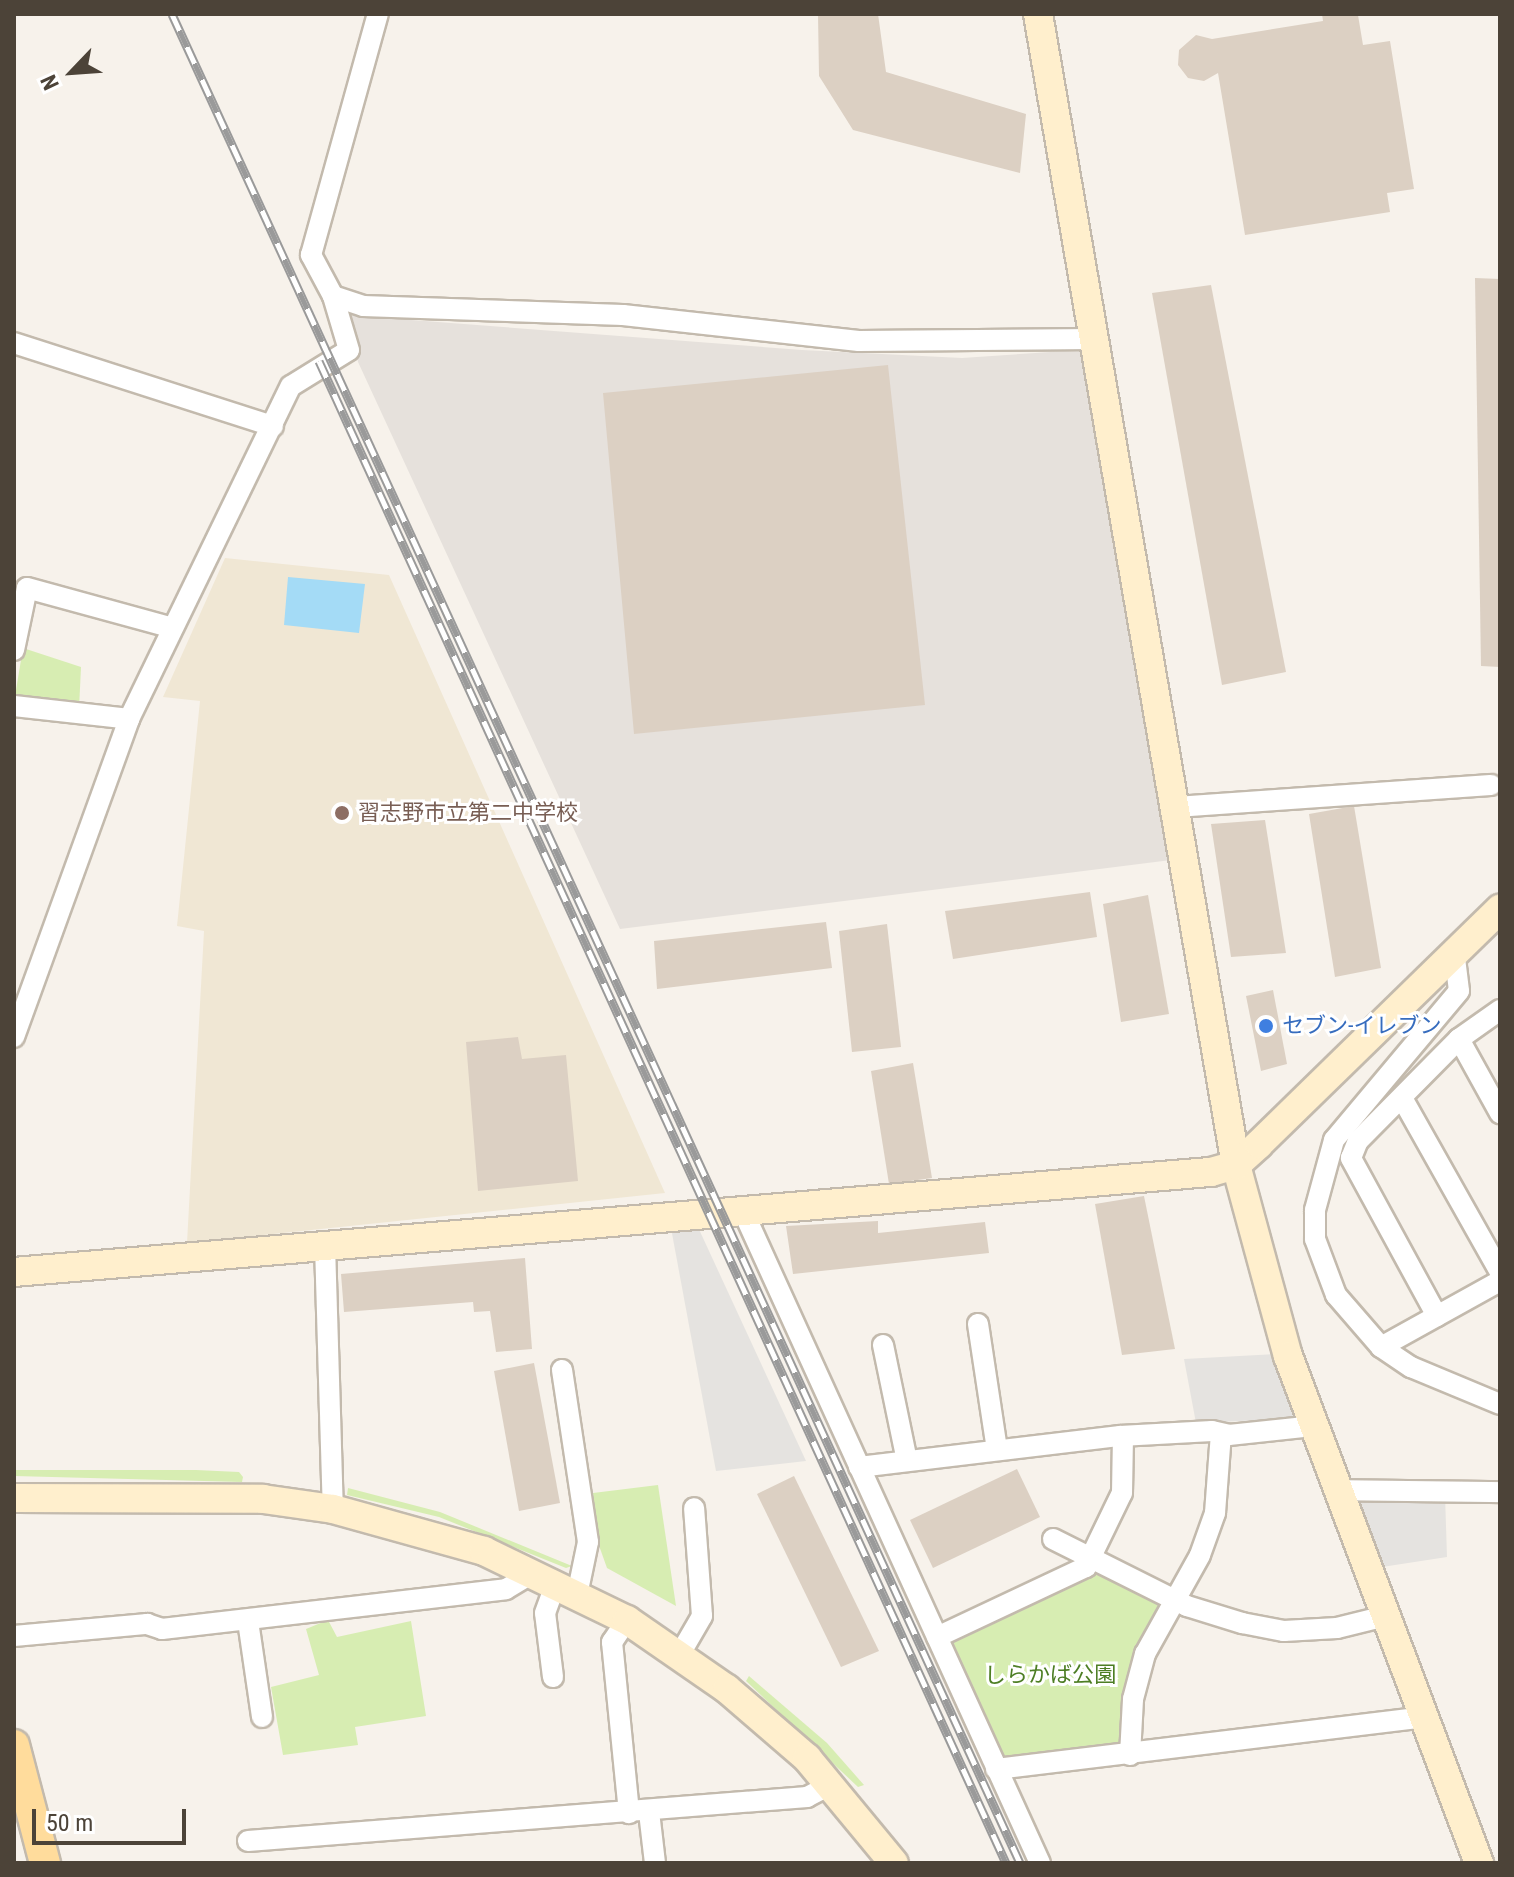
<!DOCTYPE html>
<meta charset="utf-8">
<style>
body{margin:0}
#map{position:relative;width:1514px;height:1877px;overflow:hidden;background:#f7f2eb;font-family:"Roboto Condensed","Noto Sans JP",sans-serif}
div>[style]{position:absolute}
.industrial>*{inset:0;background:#e6e1dc}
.education>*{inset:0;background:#f0e7d4}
.green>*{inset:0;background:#d7edb2}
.parking>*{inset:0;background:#e5e3e0}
.water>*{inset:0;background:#a4dbf6}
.building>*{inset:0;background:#dcd0c3}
.roads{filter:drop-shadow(2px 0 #c3baad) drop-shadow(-2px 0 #c3baad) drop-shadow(0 2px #c3baad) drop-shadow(0 -2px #c3baad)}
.street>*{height:20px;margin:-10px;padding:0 10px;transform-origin:10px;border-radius:10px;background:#fff}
.secondary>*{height:28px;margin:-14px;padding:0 14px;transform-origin:14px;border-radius:14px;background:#ffefcd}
.primary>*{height:30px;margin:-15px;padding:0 15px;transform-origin:15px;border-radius:15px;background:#ffdc9c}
.rail>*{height:9px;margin-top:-4.5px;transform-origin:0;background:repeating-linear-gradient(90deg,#fff 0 18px,#9a9a9a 0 36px);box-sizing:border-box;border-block:2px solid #9a9a9a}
.dots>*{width:22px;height:22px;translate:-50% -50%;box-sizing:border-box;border:4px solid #fff;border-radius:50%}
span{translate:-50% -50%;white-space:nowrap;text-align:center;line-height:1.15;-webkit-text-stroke:6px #fff;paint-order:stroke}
.education-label{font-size:22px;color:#785e54}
.left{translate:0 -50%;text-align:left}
.shop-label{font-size:22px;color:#366cbe}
.park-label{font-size:22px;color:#4d7e24}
.frame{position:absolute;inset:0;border:16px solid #4c4338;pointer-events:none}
.north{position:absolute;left:32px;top:32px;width:80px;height:80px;-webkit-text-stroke:6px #fff;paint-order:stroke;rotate:245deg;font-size:22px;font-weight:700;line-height:32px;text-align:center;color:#4c4338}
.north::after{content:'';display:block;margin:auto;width:28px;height:36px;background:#4c4338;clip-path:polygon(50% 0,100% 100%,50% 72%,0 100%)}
.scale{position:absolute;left:32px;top:1809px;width:154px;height:36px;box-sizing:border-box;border:4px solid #4c4338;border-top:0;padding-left:10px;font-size:24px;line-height:28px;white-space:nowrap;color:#4c4338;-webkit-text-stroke:6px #fff;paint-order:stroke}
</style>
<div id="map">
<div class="industrial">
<div style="clip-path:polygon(347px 310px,372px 317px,802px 350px,962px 358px,1081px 350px,1171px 860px,620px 929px,358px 362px)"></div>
</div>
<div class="education">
<div style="clip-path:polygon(225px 558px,389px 575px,665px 1193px,187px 1243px,204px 931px,177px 926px,200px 701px,163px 697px)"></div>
</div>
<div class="green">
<div style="clip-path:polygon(23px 648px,81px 667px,79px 709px,14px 702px)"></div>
<div style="clip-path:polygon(14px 1470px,196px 1470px,239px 1472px,243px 1477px,242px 1482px,14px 1476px)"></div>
<div style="clip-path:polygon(658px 1485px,676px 1606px,607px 1568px,597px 1540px,593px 1493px)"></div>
<div style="clip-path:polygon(348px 1488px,440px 1512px,572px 1566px,566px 1568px,439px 1517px,347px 1495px)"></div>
<div style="clip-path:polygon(1094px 1565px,1170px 1601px,1128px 1751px,999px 1763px,946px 1636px)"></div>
<div style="clip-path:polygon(328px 1620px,337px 1637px,411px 1621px,426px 1716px,355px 1727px,358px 1745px,283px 1755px,271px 1687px,319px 1675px,306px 1629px)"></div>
<div style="clip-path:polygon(749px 1676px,827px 1743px,864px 1785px,858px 1787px,746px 1681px)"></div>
</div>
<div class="parking">
<div style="clip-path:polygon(697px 1225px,806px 1461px,716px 1471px,671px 1228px)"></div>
<div style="clip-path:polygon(1278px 1354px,1302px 1418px,1196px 1423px,1184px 1359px)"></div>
<div style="clip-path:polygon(1353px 1493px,1445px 1495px,1447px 1557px,1382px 1567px)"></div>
</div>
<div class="water">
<div style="clip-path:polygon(288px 577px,365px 584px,359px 633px,284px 625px)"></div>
</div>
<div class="building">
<div style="clip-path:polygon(818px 14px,878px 14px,886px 72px,1026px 114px,1020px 173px,853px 130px,819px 76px)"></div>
<div style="clip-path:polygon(1322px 14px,1358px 15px,1363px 45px,1390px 41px,1414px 189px,1387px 193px,1390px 212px,1245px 235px,1218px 73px,1204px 81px,1188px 78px,1178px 65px,1179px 50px,1196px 35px,1212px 39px,1323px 21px)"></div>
<div style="clip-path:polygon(1475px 278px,1500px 279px,1500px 667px,1481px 666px)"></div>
<div style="clip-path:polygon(1211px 285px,1286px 672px,1222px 685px,1152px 293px)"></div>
<div style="clip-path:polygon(888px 365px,925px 705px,634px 734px,603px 393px)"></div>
<div style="clip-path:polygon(1354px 806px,1381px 968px,1335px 977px,1309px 814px)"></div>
<div style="clip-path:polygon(1265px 820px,1286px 953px,1231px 957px,1211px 824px)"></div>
<div style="clip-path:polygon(1090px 892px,1097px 937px,953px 959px,945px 911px)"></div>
<div style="clip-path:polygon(1148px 895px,1169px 1014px,1121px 1022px,1103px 904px)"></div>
<div style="clip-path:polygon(826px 922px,832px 968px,657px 989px,654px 941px)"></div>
<div style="clip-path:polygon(887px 924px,901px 1047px,852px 1052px,839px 931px)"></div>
<div style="clip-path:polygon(1273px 990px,1287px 1064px,1261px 1071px,1246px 996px)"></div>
<div style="clip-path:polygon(518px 1037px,522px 1059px,566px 1055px,578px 1181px,478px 1191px,466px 1042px)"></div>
<div style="clip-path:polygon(913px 1063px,932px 1178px,889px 1184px,871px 1071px)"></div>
<div style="clip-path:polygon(1144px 1196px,1175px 1349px,1122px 1355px,1095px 1204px)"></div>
<div style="clip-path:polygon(878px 1221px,878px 1233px,985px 1222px,989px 1253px,793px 1274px,786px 1226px)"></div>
<div style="clip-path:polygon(525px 1258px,532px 1349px,496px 1352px,490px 1311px,474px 1312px,473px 1302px,344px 1312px,341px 1274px)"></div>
<div style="clip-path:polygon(534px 1363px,560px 1503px,519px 1511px,494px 1371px)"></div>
<div style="clip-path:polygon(1017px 1469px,1040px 1517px,933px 1568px,910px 1520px)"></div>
<div style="clip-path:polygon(794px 1476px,879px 1651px,841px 1667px,757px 1494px)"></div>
</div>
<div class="roads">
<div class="street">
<div style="left:333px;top:296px;width:32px;rotate:18deg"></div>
<div style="left:363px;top:306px;width:260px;rotate:2deg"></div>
<div style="left:623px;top:315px;width:237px;rotate:6.3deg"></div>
<div style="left:859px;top:341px;width:236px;rotate:-0.5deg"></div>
<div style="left:14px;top:343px;width:272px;rotate:17.8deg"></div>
<div style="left:14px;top:650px;width:63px;rotate:-78.2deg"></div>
<div style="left:27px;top:588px;width:151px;rotate:15.3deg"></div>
<div style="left:14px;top:706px;width:116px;rotate:6.4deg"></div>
<div style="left:1175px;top:807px;width:317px;rotate:-4deg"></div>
<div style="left:1454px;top:950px;width:41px;rotate:83deg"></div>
<div style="left:1459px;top:991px;width:194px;rotate:130deg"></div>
<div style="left:1334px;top:1140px;width:73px;rotate:105.2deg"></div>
<div style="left:1315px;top:1210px;width:29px;rotate:90deg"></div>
<div style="left:1315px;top:1239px;width:60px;rotate:69.4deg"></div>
<div style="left:1336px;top:1295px;width:69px;rotate:49.1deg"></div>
<div style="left:1381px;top:1347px;width:36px;rotate:34deg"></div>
<div style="left:1411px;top:1367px;width:96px;rotate:22.6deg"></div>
<div style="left:14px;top:1037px;width:338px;rotate:-70.1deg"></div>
<div style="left:129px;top:719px;width:370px;rotate:-64.1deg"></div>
<div style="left:291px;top:386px;width:68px;rotate:-31.8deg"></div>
<div style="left:349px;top:350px;width:56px;rotate:-106.5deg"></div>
<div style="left:333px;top:296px;width:47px;rotate:-118.2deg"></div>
<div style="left:311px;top:255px;width:250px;rotate:-74.5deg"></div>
<div style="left:1459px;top:1039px;width:85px;rotate:61deg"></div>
<div style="left:1402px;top:1098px;width:200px;rotate:60.6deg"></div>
<div style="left:743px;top:1211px;width:716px;rotate:65.51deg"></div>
<div style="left:325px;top:1245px;width:264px;rotate:88.3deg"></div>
<div style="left:1437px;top:1316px;width:180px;rotate:-118.6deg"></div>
<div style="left:1351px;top:1158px;width:18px;rotate:-68deg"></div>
<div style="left:1358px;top:1141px;width:144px;rotate:-45.3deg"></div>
<div style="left:1459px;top:1039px;width:50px;rotate:-35.3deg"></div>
<div style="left:978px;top:1324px;width:127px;rotate:81.4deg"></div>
<div style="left:883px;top:1345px;width:118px;rotate:78.3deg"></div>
<div style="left:1381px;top:1347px;width:136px;rotate:-29deg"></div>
<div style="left:562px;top:1370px;width:174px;rotate:81.4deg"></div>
<div style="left:588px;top:1542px;width:54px;rotate:101.7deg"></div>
<div style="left:859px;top:1467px;width:263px;rotate:-6.8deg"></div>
<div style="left:1120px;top:1436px;width:92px;rotate:-3.1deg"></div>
<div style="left:1212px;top:1431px;width:17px;rotate:13deg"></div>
<div style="left:1229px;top:1435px;width:84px;rotate:-6.1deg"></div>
<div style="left:1336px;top:1490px;width:164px;rotate:0.7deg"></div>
<div style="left:1053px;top:1539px;width:150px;rotate:26.6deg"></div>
<div style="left:1187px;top:1606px;width:58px;rotate:17.2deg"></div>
<div style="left:1242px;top:1623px;width:43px;rotate:10.8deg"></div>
<div style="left:1284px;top:1631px;width:53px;rotate:-3.2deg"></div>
<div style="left:1337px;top:1628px;width:50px;rotate:-13.8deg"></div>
<div style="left:627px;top:1620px;width:27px;rotate:124deg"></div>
<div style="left:612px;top:1642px;width:172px;rotate:84.3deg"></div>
<div style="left:248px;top:1621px;width:97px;rotate:81.7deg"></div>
<div style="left:14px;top:1636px;width:134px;rotate:-5.2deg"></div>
<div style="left:147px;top:1624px;width:16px;rotate:18deg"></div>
<div style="left:162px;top:1629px;width:346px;rotate:-6.6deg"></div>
<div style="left:506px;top:1589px;width:33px;rotate:-31deg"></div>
<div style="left:937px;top:1637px;width:165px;rotate:-25.2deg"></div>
<div style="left:1086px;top:1567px;width:82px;rotate:-64.1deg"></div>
<div style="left:1122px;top:1493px;width:57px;rotate:-89deg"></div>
<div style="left:680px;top:1654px;width:44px;rotate:-59.9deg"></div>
<div style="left:702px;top:1616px;width:108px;rotate:-94.2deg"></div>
<div style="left:553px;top:1677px;width:64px;rotate:-97.1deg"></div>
<div style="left:545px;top:1613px;width:32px;rotate:-70deg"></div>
<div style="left:1130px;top:1755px;width:56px;rotate:-86.9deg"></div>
<div style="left:1133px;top:1699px;width:47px;rotate:-75.1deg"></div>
<div style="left:1145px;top:1654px;width:113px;rotate:-60.9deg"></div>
<div style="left:1200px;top:1555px;width:45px;rotate:-70.3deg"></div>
<div style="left:1215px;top:1513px;width:79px;rotate:-85.7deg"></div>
<div style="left:996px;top:1769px;width:431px;rotate:-6.9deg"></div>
<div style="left:649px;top:1812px;width:51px;rotate:83.3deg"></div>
<div style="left:248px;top:1841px;width:561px;rotate:-4.5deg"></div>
<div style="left:807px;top:1797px;width:27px;rotate:-28deg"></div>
</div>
<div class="secondary">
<div style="left:1038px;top:14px;width:1168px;rotate:80.24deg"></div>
<div style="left:1236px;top:1165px;width:198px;rotate:74.8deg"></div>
<div style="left:1288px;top:1356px;width:542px;rotate:69.36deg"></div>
<div style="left:14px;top:1272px;width:1201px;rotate:-4.78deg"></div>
<div style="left:1211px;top:1172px;width:26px;rotate:-16deg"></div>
<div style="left:1236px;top:1165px;width:31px;rotate:-42deg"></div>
<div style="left:1259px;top:1144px;width:337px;rotate:-44.3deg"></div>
<div style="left:14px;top:1498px;width:249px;rotate:0.2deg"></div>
<div style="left:263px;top:1499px;width:71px;rotate:8.1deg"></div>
<div style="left:333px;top:1509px;width:157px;rotate:15.5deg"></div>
<div style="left:484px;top:1551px;width:159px;rotate:25.8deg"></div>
<div style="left:627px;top:1620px;width:121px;rotate:34.6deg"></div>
<div style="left:727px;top:1689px;width:106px;rotate:40.8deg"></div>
<div style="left:807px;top:1758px;width:136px;rotate:50.4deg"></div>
</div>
<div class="primary">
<div style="left:14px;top:1745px;width:122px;rotate:75.3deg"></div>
</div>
</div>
<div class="rail">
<div style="left:172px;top:14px;width:2034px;rotate:65.36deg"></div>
<div style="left:319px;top:361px;width:1652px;rotate:65.42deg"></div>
</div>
<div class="dots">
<div style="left:342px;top:813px;background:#8d6e63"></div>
<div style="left:1266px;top:1026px;background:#3f7fe0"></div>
</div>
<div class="education-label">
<span class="left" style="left:358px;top:813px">習志野市立第二中学校</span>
</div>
<div class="shop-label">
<span class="left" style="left:1282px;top:1026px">セブン-イレブン</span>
</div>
<div class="park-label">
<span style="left:1050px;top:1675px">しらかば公園</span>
</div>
<div class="frame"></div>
<div class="north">N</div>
<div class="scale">50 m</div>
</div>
